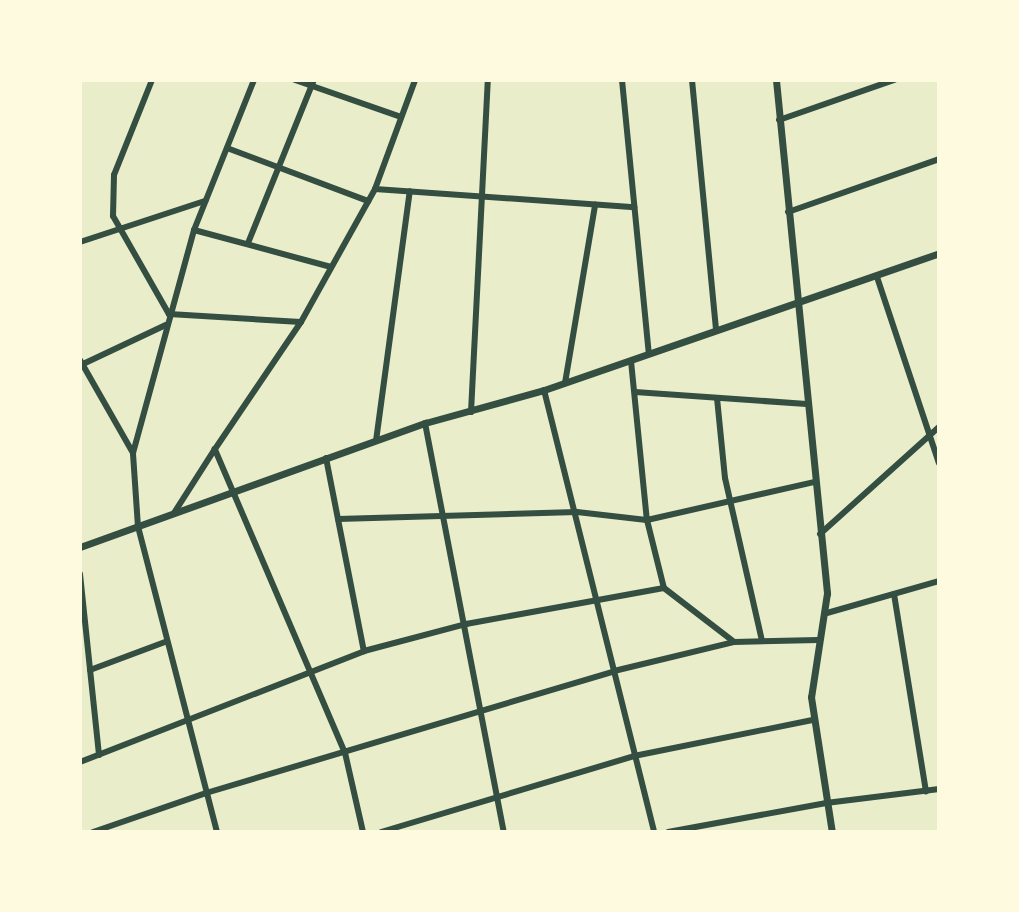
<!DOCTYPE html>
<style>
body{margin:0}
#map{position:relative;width:1019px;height:912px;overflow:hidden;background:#e9edc9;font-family:"Noto Sans",sans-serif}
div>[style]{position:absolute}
.minor>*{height:6px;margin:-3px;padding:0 3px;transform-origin:3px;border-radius:3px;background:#344e41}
.tertiary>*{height:7px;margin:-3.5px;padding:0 3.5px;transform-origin:3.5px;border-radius:3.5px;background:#344e41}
span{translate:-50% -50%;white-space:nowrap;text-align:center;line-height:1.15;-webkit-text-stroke:6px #fefae0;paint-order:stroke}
.frame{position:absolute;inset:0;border:82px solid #fefae0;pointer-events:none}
</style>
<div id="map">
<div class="minor">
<div style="left:152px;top:80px;width:102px;rotate:111.8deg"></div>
<div style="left:114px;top:175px;width:41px;rotate:91.4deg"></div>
<div style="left:113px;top:216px;width:113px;rotate:60.3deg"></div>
<div style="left:169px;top:314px;width:132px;rotate:3.5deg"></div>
<div style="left:295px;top:80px;width:112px;rotate:19.2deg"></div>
<div style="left:622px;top:80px;width:275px;rotate:84.4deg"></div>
<div style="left:692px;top:80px;width:250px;rotate:84.5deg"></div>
<div style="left:779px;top:120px;width:122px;rotate:-19.2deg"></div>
<div style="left:227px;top:148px;width:151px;rotate:20.6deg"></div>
<div style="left:375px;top:189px;width:260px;rotate:4deg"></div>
<div style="left:788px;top:212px;width:160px;rotate:-19.3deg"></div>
<div style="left:194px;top:230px;width:142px;rotate:15.1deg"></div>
<div style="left:80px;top:242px;width:132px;rotate:-18.2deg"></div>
<div style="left:248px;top:243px;width:176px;rotate:-68deg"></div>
<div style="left:877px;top:277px;width:196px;rotate:71.6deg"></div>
<div style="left:80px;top:360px;width:107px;rotate:60.3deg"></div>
<div style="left:631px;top:361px;width:160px;rotate:84.3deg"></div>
<div style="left:647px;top:520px;width:70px;rotate:76deg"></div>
<div style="left:664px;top:588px;width:88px;rotate:37.6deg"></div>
<div style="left:83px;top:364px;width:92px;rotate:-25.2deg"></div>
<div style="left:565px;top:383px;width:181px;rotate:-80.4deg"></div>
<div style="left:544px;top:390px;width:455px;rotate:76deg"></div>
<div style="left:635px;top:392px;width:172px;rotate:4deg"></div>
<div style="left:717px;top:398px;width:80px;rotate:84.3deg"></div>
<div style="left:725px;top:478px;width:167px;rotate:77.2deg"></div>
<div style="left:471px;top:412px;width:332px;rotate:-87.1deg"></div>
<div style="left:425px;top:423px;width:417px;rotate:79.1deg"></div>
<div style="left:376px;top:441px;width:252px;rotate:-82.3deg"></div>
<div style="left:326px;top:458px;width:197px;rotate:78.9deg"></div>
<div style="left:174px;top:513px;width:76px;rotate:-57.4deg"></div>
<div style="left:338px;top:519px;width:239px;rotate:-1.7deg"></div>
<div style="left:577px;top:512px;width:70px;rotate:6.5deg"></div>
<div style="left:647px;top:520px;width:171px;rotate:-12.8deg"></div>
<div style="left:820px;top:534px;width:160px;rotate:-42deg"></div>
<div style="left:80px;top:574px;width:182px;rotate:84deg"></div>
<div style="left:894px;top:594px;width:200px;rotate:80.8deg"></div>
<div style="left:827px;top:613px;width:116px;rotate:-15.9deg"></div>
<div style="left:90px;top:670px;width:80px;rotate:-20.5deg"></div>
<div style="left:80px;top:762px;width:305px;rotate:-21.3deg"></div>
<div style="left:364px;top:651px;width:106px;rotate:-14.8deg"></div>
<div style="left:466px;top:624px;width:201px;rotate:-10.3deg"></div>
<div style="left:93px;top:832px;width:120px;rotate:-19deg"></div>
<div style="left:206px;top:793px;width:426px;rotate:-16.6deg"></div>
<div style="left:614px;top:671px;width:123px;rotate:-13.6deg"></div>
<div style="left:734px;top:642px;width:84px;rotate:-1.4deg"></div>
<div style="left:217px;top:832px;width:315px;rotate:-104.5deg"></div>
<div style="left:138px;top:527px;width:74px;rotate:-93.9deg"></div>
<div style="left:133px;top:453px;width:231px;rotate:-74.7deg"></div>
<div style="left:194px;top:230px;width:162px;rotate:-68.2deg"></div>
<div style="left:363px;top:832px;width:81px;rotate:-102.8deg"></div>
<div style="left:345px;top:753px;width:331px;rotate:-113.2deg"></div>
<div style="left:215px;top:449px;width:153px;rotate:-55.9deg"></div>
<div style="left:301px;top:322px;width:152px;rotate:-60.9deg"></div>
<div style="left:375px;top:189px;width:116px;rotate:-69.8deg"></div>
<div style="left:381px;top:832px;width:264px;rotate:-16.7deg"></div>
<div style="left:634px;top:756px;width:182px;rotate:-11.4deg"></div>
<div style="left:668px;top:832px;width:161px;rotate:-10.4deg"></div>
<div style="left:826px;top:803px;width:114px;rotate:-7.1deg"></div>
</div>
<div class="tertiary">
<div style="left:776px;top:80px;width:516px;rotate:84.32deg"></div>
<div style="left:827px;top:593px;width:105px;rotate:98.7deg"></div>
<div style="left:811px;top:697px;width:137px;rotate:81.2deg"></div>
<div style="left:80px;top:547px;width:367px;rotate:-19.8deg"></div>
<div style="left:425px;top:423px;width:123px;rotate:-15.5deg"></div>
<div style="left:544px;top:390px;width:418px;rotate:-19.1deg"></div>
</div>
<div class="frame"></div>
</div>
